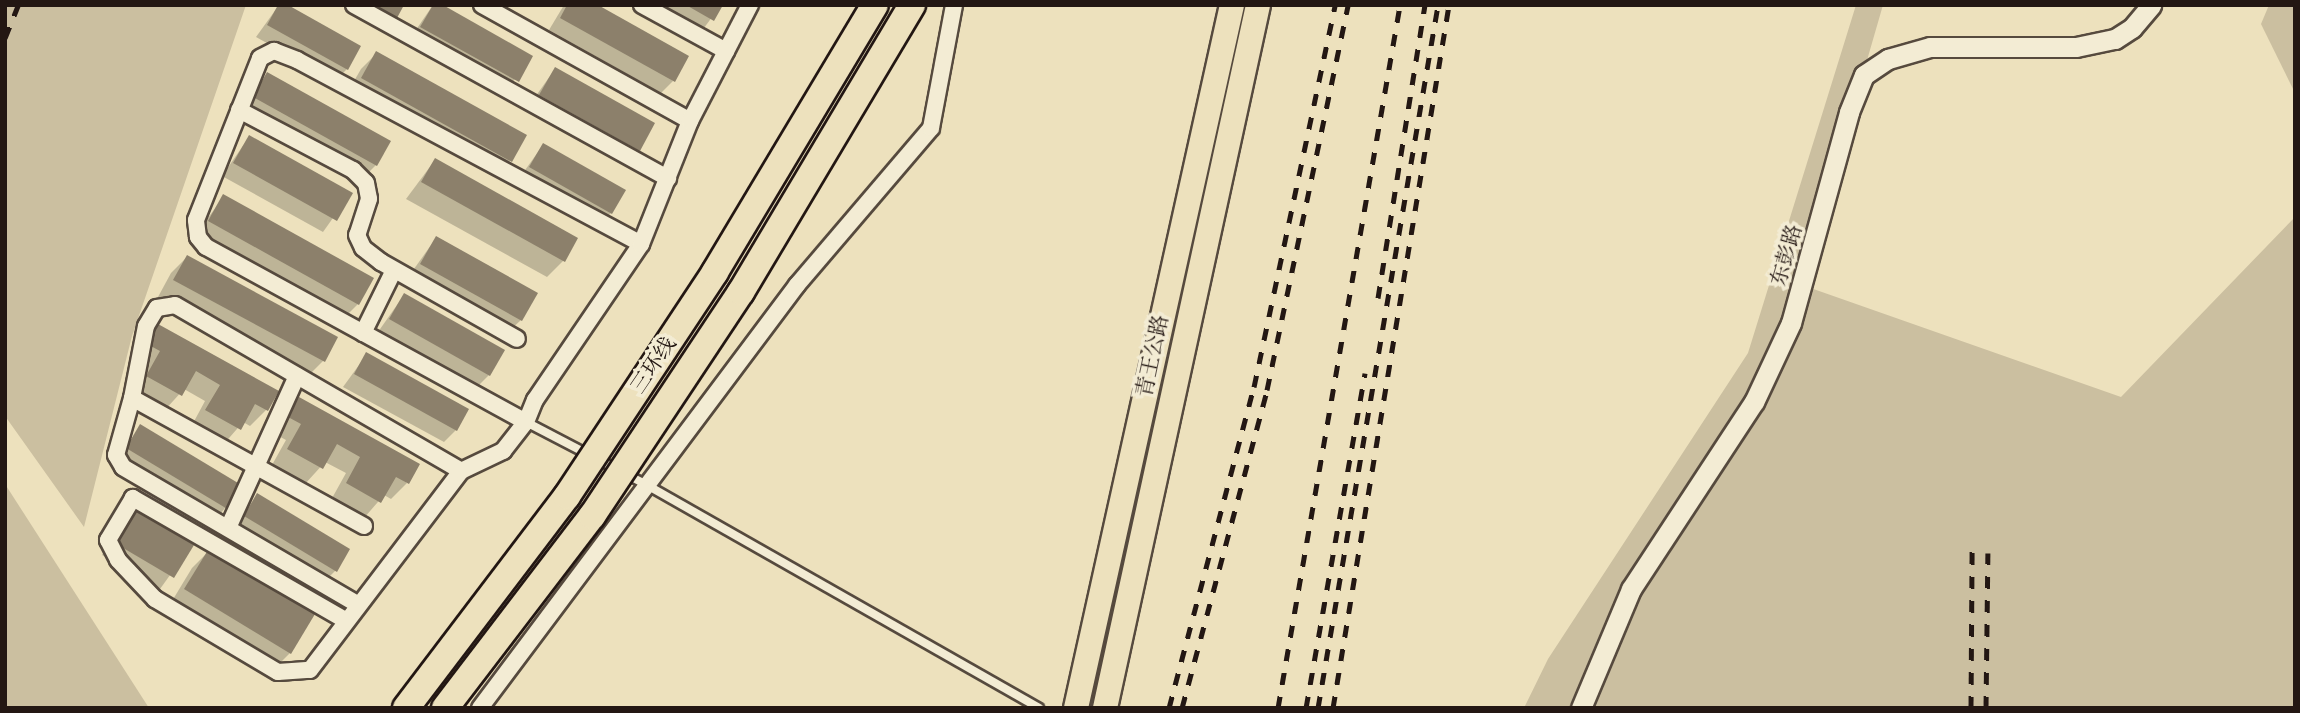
<!DOCTYPE html>
<meta charset="utf-8">
<style>
body{margin:0}
#map{position:relative;width:2300px;height:713px;overflow:hidden;background:#ede1bd;font-family:"IM FELL Great Primer","Noto Serif SC",serif}
div>[style]{position:absolute}
.green>*{inset:0;background:#cbbfa0}
.shadow>*{inset:0;background:#0003}
.building>*{inset:0;background:#8c806b}
.roads{filter:drop-shadow(2px 0 #564a3e) drop-shadow(-2px 0 #564a3e) drop-shadow(0 2px #564a3e) drop-shadow(0 -2px #564a3e)}
.service>*{height:8px;margin:-4px;padding:0 4px;transform-origin:4px;border-radius:4px;background:#f3ecd4}
.minor>*{height:16px;margin:-8px;padding:0 8px;transform-origin:8px;border-radius:8px;background:#f3ecd4}
.tertiary>*{height:19px;margin:-9.5px;padding:0 9.5px;transform-origin:9.5px;border-radius:9.5px;background:#f3ecd4}
.primary>*{height:24px;margin:-12px;padding:0 12px;transform-origin:12px;border-radius:12px;background:#ede1bd}
.rail>*{height:5px;margin-top:-2.5px;transform-origin:0;background:repeating-linear-gradient(90deg,#231713 0 12px,transparent 0 24px)}
.bridges{filter:drop-shadow(2px 0 #231713) drop-shadow(-2px 0 #231713) drop-shadow(0 2px #231713) drop-shadow(0 -2px #231713)}
.trunk-bridge>*{height:26px;margin:-13px;padding:0 13px;transform-origin:13px;border-radius:13px;background:#ede1bd}
span{translate:-50% -50%;white-space:nowrap;text-align:center;line-height:1.15;-webkit-text-stroke:7px #f3ecd4;paint-order:stroke}
.street-label{font-size:21px;color:#231713}
.frame{position:absolute;inset:0;border:7px solid #231713;pointer-events:none}
</style>
<div id="map">
<div class="green">
<div style="clip-path:polygon(5px 5px,246px 5px,132px 336px,84px 527px,5px 416px)"></div>
<div style="clip-path:polygon(1856px 5px,1883px 5px,1802px 285px,2121px 397px,2295px 217px,2295px 708px,1524px 708px,1548px 659px,1748px 353px)"></div>
<div style="clip-path:polygon(2269px 5px,2295px 5px,2295px 93px,2261px 24px)"></div>
<div style="clip-path:polygon(5px 484px,149px 708px,5px 708px)"></div>
</div>
<div class="shadow">
<div style="clip-path:polygon(279px 5px,347px 69px,335px 81px,256px 37px)"></div>
<div style="clip-path:polygon(341px 5px,402px 5px,384px 29px)"></div>
<div style="clip-path:polygon(433px 5px,531px 57px,505px 93px,409px 40px)"></div>
<div style="clip-path:polygon(564px 5px,594px 5px,673px 81px,661px 93px,549px 30px)"></div>
<div style="clip-path:polygon(653px 5px,721px 5px,701px 32px)"></div>
<div style="clip-path:polygon(377px 53px,525px 135px,510px 161px,494px 177px,346px 95px,361px 69px)"></div>
<div style="clip-path:polygon(555px 69px,639px 150px,626px 162px,528px 107px)"></div>
<div style="clip-path:polygon(268px 74px,376px 165px,360px 181px,238px 113px)"></div>
<div style="clip-path:polygon(249px 137px,350px 194px,323px 232px,222px 176px)"></div>
<div style="clip-path:polygon(543px 145px,611px 213px,599px 225px,518px 180px)"></div>
<div style="clip-path:polygon(435px 160px,576px 239px,563px 261px,547px 277px,406px 199px)"></div>
<div style="clip-path:polygon(224px 196px,358px 304px,342px 320px,194px 237px)"></div>
<div style="clip-path:polygon(436px 238px,521px 320px,508px 332px,409px 276px)"></div>
<div style="clip-path:polygon(187px 257px,336px 338px,323px 361px,307px 377px,158px 297px,171px 273px)"></div>
<div style="clip-path:polygon(404px 295px,489px 375px,477px 387px,378px 332px)"></div>
<div style="clip-path:polygon(159px 326px,276px 392px,266px 410px,250px 426px,243px 422px,223px 445px,191px 427px,205px 401px,184px 389px,164px 411px,131px 393px,143px 342px)"></div>
<div style="clip-path:polygon(367px 354px,456px 430px,444px 442px,343px 387px)"></div>
<div style="clip-path:polygon(300px 399px,407px 483px,391px 499px,384px 495px,364px 518px,331px 500px,346px 473px,325px 462px,305px 484px,272px 465px,286px 440px,273px 433px)"></div>
<div style="clip-path:polygon(141px 427px,241px 487px,215px 521px,115px 461px)"></div>
<div style="clip-path:polygon(258px 495px,336px 570px,323px 583px,233px 528px)"></div>
<div style="clip-path:polygon(122px 523px,191px 546px,160px 589px,102px 555px)"></div>
<div style="clip-path:polygon(208px 552px,290px 653px,274px 669px,169px 606px,192px 568px)"></div>
</div>
<div class="building">
<div style="clip-path:polygon(278px 5px,288px 5px,361px 46px,348px 70px,267px 25px)"></div>
<div style="clip-path:polygon(375px 5px,404px 5px,397px 18px)"></div>
<div style="clip-path:polygon(433px 5px,443px 5px,533px 56px,519px 82px,420px 27px)"></div>
<div style="clip-path:polygon(567px 5px,598px 5px,689px 56px,675px 82px,560px 18px)"></div>
<div style="clip-path:polygon(686px 5px,723px 5px,714px 21px)"></div>
<div style="clip-path:polygon(376px 51px,527px 135px,512px 162px,361px 78px)"></div>
<div style="clip-path:polygon(555px 67px,655px 123px,640px 151px,539px 95px)"></div>
<div style="clip-path:polygon(267px 72px,391px 141px,377px 166px,253px 97px)"></div>
<div style="clip-path:polygon(249px 135px,353px 193px,337px 221px,233px 163px)"></div>
<div style="clip-path:polygon(543px 143px,626px 190px,612px 214px,529px 167px)"></div>
<div style="clip-path:polygon(435px 158px,578px 238px,565px 262px,421px 182px)"></div>
<div style="clip-path:polygon(223px 194px,374px 278px,359px 305px,208px 221px)"></div>
<div style="clip-path:polygon(436px 236px,538px 293px,522px 321px,420px 264px)"></div>
<div style="clip-path:polygon(187px 255px,338px 337px,325px 362px,173px 280px)"></div>
<div style="clip-path:polygon(404px 293px,505px 350px,490px 376px,389px 319px)"></div>
<div style="clip-path:polygon(158px 324px,279px 391px,268px 411px,255px 404px,241px 430px,205px 410px,220px 385px,196px 371px,182px 396px,146px 376px,160px 351px,147px 344px)"></div>
<div style="clip-path:polygon(366px 352px,469px 409px,457px 431px,354px 374px)"></div>
<div style="clip-path:polygon(299px 397px,420px 464px,409px 484px,396px 477px,381px 503px,346px 483px,360px 457px,337px 444px,323px 469px,287px 449px,301px 424px,288px 417px)"></div>
<div style="clip-path:polygon(140px 424px,243px 486px,229px 510px,126px 448px)"></div>
<div style="clip-path:polygon(257px 493px,350px 549px,337px 572px,244px 516px)"></div>
<div style="clip-path:polygon(134px 508px,194px 545px,174px 578px,113px 542px)"></div>
<div style="clip-path:polygon(208px 550px,315px 614px,291px 654px,184px 589px)"></div>
</div>
<div class="roads">
<div class="service">
<div style="left:526px;top:422px;width:134px;rotate:27.5deg"></div>
<div style="left:645px;top:484px;width:453px;rotate:29.6deg"></div>
</div>
<div class="minor">
<div style="left:354px;top:5px;width:359px;rotate:28.9deg"></div>
<div style="left:482px;top:5px;width:238px;rotate:29.1deg"></div>
<div style="left:642px;top:5px;width:96px;rotate:28.7deg"></div>
<div style="left:239px;top:110px;width:129px;rotate:27.8deg"></div>
<div style="left:353px;top:170px;width:18px;rotate:45deg"></div>
<div style="left:366px;top:183px;width:16px;rotate:79deg"></div>
<div style="left:369px;top:199px;width:38px;rotate:108deg"></div>
<div style="left:357px;top:235px;width:14px;rotate:65deg"></div>
<div style="left:363px;top:248px;width:23px;rotate:38deg"></div>
<div style="left:381px;top:262px;width:156px;rotate:29.5deg"></div>
<div style="left:363px;top:333px;width:70px;rotate:-63.8deg"></div>
<div style="left:132px;top:398px;width:73px;rotate:-79deg"></div>
<div style="left:146px;top:326px;width:21px;rotate:-59deg"></div>
<div style="left:157px;top:308px;width:18px;rotate:-9deg"></div>
<div style="left:175px;top:305px;width:331px;rotate:30.1deg"></div>
<div style="left:526px;top:422px;width:365px;rotate:-151.3deg"></div>
<div style="left:206px;top:247px;width:13px;rotate:-129deg"></div>
<div style="left:198px;top:237px;width:17px;rotate:-97deg"></div>
<div style="left:196px;top:220px;width:174px;rotate:-68.4deg"></div>
<div style="left:260px;top:58px;width:16px;rotate:-27deg"></div>
<div style="left:274px;top:51px;width:25px;rotate:21deg"></div>
<div style="left:297px;top:60px;width:390px;rotate:28.1deg"></div>
<div style="left:228px;top:528px;width:167px;rotate:-65.6deg"></div>
<div style="left:357px;top:604px;width:271px;rotate:-149.7deg"></div>
<div style="left:123px;top:467px;width:14px;rotate:-120deg"></div>
<div style="left:116px;top:455px;width:59px;rotate:-74.3deg"></div>
<div style="left:132px;top:398px;width:265px;rotate:28.9deg"></div>
<div style="left:345px;top:620px;width:245px;rotate:-150.1deg"></div>
<div style="left:133px;top:498px;width:49px;rotate:120.8deg"></div>
<div style="left:108px;top:540px;width:22px;rotate:63deg"></div>
<div style="left:118px;top:560px;width:54px;rotate:46.5deg"></div>
<div style="left:155px;top:599px;width:143px;rotate:30.7deg"></div>
<div style="left:278px;top:672px;width:32px;rotate:-4deg"></div>
<div style="left:310px;top:670px;width:250px;rotate:-52.8deg"></div>
<div style="left:461px;top:471px;width:47px;rotate:-25.5deg"></div>
<div style="left:503px;top:451px;width:37px;rotate:-52deg"></div>
<div style="left:526px;top:422px;width:24px;rotate:-68deg"></div>
<div style="left:535px;top:400px;width:189px;rotate:-55.8deg"></div>
<div style="left:641px;top:244px;width:132px;rotate:-68.3deg"></div>
<div style="left:690px;top:121px;width:131px;rotate:-62.7deg"></div>
<div style="left:480px;top:708px;width:529px;rotate:-53.15deg"></div>
<div style="left:797px;top:285px;width:206px;rotate:-49.5deg"></div>
<div style="left:931px;top:128px;width:125px;rotate:-79.4deg"></div>
</div>
<div class="tertiary">
<div style="left:1581px;top:708px;width:129px;rotate:-67.2deg"></div>
<div style="left:1631px;top:589px;width:224px;rotate:-56.7deg"></div>
<div style="left:1754px;top:402px;width:87px;rotate:-64.9deg"></div>
<div style="left:1791px;top:323px;width:219px;rotate:-74.6deg"></div>
<div style="left:1849px;top:112px;width:40px;rotate:-68deg"></div>
<div style="left:1864px;top:75px;width:29px;rotate:-34deg"></div>
<div style="left:1888px;top:59px;width:44px;rotate:-15.9deg"></div>
<div style="left:1930px;top:47px;width:146px"></div>
<div style="left:2076px;top:47px;width:40px;rotate:-12deg"></div>
<div style="left:2115px;top:39px;width:20px;rotate:-33deg"></div>
<div style="left:2132px;top:28px;width:30px;rotate:-50deg"></div>
</div>
<div class="primary">
<div style="left:1076px;top:708px;width:720px;rotate:-77.49deg"></div>
<div style="left:1105px;top:708px;width:719px;rotate:-77.72deg"></div>
</div>
</div>
<div class="rail">
<div style="left:5px;top:38px;width:35px;rotate:-68deg"></div>
<div style="left:1378px;top:298px;width:297px;rotate:-80.9deg"></div>
<div style="left:1169px;top:708px;width:332px;rotate:-75.2deg"></div>
<div style="left:1254px;top:387px;width:390px;rotate:-78deg"></div>
<div style="left:1182px;top:708px;width:329px;rotate:-75deg"></div>
<div style="left:1267px;top:390px;width:393px;rotate:-78.1deg"></div>
<div style="left:1278px;top:708px;width:714px;rotate:-80.15deg"></div>
<div style="left:1306px;top:708px;width:340px;rotate:-80deg"></div>
<div style="left:1318px;top:708px;width:713px;rotate:-80.31deg"></div>
<div style="left:1333px;top:708px;width:713px;rotate:-80.63deg"></div>
<div style="left:1971px;top:708px;width:157px;rotate:-89.6deg"></div>
<div style="left:1986px;top:708px;width:155px;rotate:-89.3deg"></div>
</div>
<div class="bridges">
<div class="trunk-bridge">
<div style="left:406px;top:708px;width:266px;rotate:-52.8deg"></div>
<div style="left:567px;top:496px;width:268px;rotate:-56.5deg"></div>
<div style="left:715px;top:272px;width:311px;rotate:-59.1deg"></div>
<div style="left:445px;top:708px;width:242px;rotate:-52.6deg"></div>
<div style="left:592px;top:516px;width:269px;rotate:-56.4deg"></div>
<div style="left:741px;top:292px;width:334px;rotate:-59.2deg"></div>
</div>
</div>
<div class="street-label">
<span style="left:1786px;top:255px;rotate:-74deg">东彭路</span>
<span style="left:1152px;top:356px;rotate:-78deg">青王公路</span>
<span style="left:653px;top:365px;rotate:-56deg">三环线</span>
</div>
<div class="frame"></div>
</div>
